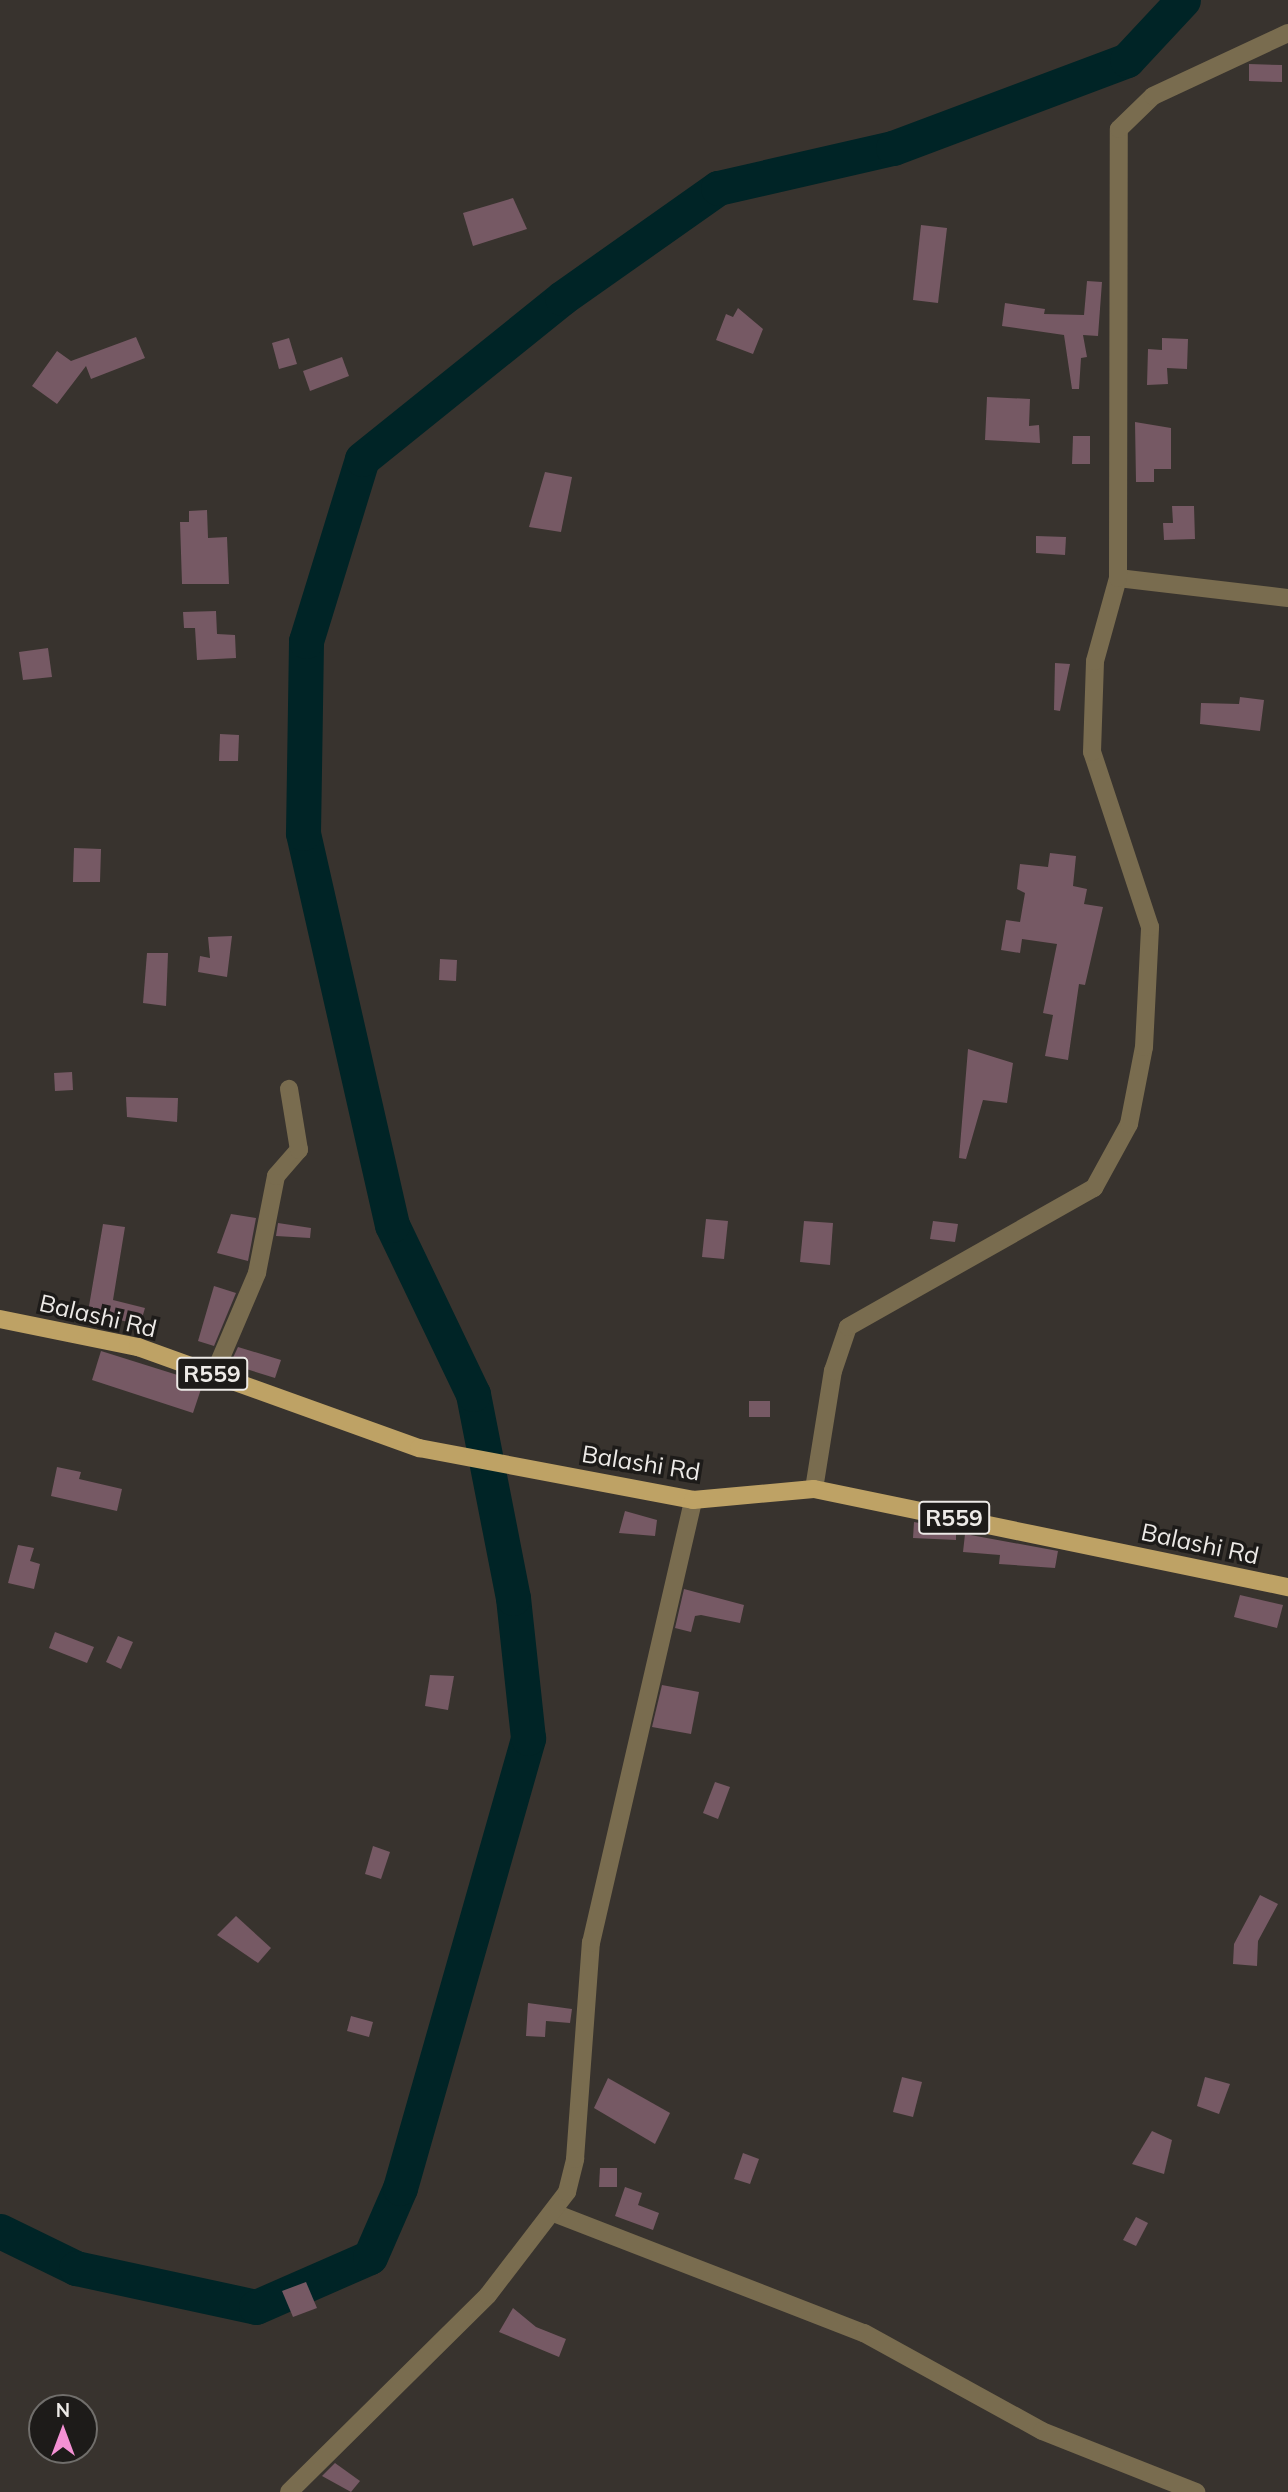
<!DOCTYPE html>
<style>
body{margin:0}
#map{position:relative;width:1288px;height:2492px;overflow:hidden;background:#38332e;font-family:Mulish,sans-serif}
div>[style]{position:absolute}
.river>*{height:35px;margin:-17.5px;padding:0 17.5px;transform-origin:17.5px;border-radius:17.5px;background:#002426}
.building>*{inset:0;background:#765964}
.minor>*{height:18px;margin:-9px;padding:0 9px;transform-origin:9px;border-radius:9px;background:#796c4f}
.major>*{height:18px;margin:-9px;padding:0 9px;transform-origin:9px;border-radius:9px;background:#bea265}
span{translate:-50% -50%;white-space:nowrap;text-align:center;line-height:1.15;-webkit-text-stroke:7px #1d1b19;paint-order:stroke}
.shield-label span{padding:2px 5px;background:#1d1b19;border:2px solid;border-radius:5px;-webkit-text-stroke-width:0}
.shield-label{font-size:23px;color:#edeae7;font-weight:700}
.street-label{font-size:24px;color:#edeae7}
.north{position:absolute;left:28px;top:2394px;width:70px;height:70px;box-sizing:border-box;background:#1d1b19;border:2px solid #706e6b;border-radius:50%;rotate:0deg;font-size:19px;font-weight:700;line-height:28px;text-align:center;color:#edeae7}
.north::after{content:'';display:block;margin:auto;width:24px;height:32px;background:#f491d4;clip-path:polygon(50% 0,100% 100%,50% 72%,0 100%)}
</style>
<div id="map">
<div class="river">
<div style="left:0;top:2231px;width:85px;rotate:26deg"></div>
<div style="left:76px;top:2268px;width:184px;rotate:12.2deg"></div>
<div style="left:256px;top:2307px;width:124px;rotate:-23.7deg"></div>
<div style="left:370px;top:2257px;width:75px;rotate:-66.5deg"></div>
<div style="left:400px;top:2188px;width:468px;rotate:-74.1deg"></div>
<div style="left:528px;top:1738px;width:141px;rotate:-96.1deg"></div>
<div style="left:513px;top:1598px;width:208px;rotate:-101.1deg"></div>
<div style="left:473px;top:1394px;width:187px;rotate:-115.6deg"></div>
<div style="left:392px;top:1225px;width:402px;rotate:-102.8deg"></div>
<div style="left:303px;top:833px;width:192px;rotate:-89.1deg"></div>
<div style="left:306px;top:641px;width:190px;rotate:-72.9deg"></div>
<div style="left:362px;top:459px;width:257px;rotate:-38.8deg"></div>
<div style="left:562px;top:298px;width:191px;rotate:-35.2deg"></div>
<div style="left:718px;top:188px;width:180px;rotate:-12.9deg"></div>
<div style="left:893px;top:148px;width:250px;rotate:-20.6deg"></div>
<div style="left:1127px;top:60px;width:82px;rotate:-47deg"></div>
</div>
<div class="building">
<div style="clip-path:polygon(1249px 64px,1282px 65px,1282px 82px,1249px 81px)"></div>
<div style="clip-path:polygon(513px 198px,527px 229px,473px 246px,463px 213px)"></div>
<div style="clip-path:polygon(921px 225px,947px 228px,938px 303px,913px 300px)"></div>
<div style="clip-path:polygon(1087px 281px,1102px 282px,1098px 336px,1083px 335px,1087px 357px,1081px 358px,1079px 389px,1072px 389px,1064px 335px,1002px 326px,1005px 303px,1045px 309px,1044px 314px,1084px 315px)"></div>
<div style="clip-path:polygon(738px 308px,763px 329px,753px 354px,716px 340px,726px 314px,733px 317px)"></div>
<div style="clip-path:polygon(136px 337px,145px 358px,91px 379px,86px 366px,57px 404px,32px 386px,57px 351px,71px 361px)"></div>
<div style="clip-path:polygon(289px 338px,297px 364px,279px 369px,272px 343px)"></div>
<div style="clip-path:polygon(1162px 338px,1188px 339px,1187px 369px,1167px 368px,1168px 384px,1147px 385px,1148px 349px,1162px 350px)"></div>
<div style="clip-path:polygon(342px 357px,349px 376px,310px 391px,303px 371px)"></div>
<div style="clip-path:polygon(987px 397px,1030px 399px,1029px 426px,1039px 425px,1040px 443px,985px 440px)"></div>
<div style="clip-path:polygon(1135px 422px,1171px 428px,1171px 469px,1154px 469px,1154px 482px,1136px 482px)"></div>
<div style="clip-path:polygon(1073px 436px,1090px 436px,1090px 464px,1072px 464px)"></div>
<div style="clip-path:polygon(545px 472px,572px 477px,561px 532px,529px 527px)"></div>
<div style="clip-path:polygon(1172px 506px,1194px 506px,1195px 539px,1164px 540px,1163px 523px,1173px 523px)"></div>
<div style="clip-path:polygon(207px 510px,208px 538px,227px 537px,229px 584px,182px 584px,180px 522px,189px 522px,189px 511px)"></div>
<div style="clip-path:polygon(1036px 536px,1066px 537px,1065px 555px,1036px 553px)"></div>
<div style="clip-path:polygon(216px 611px,217px 634px,235px 635px,236px 658px,197px 660px,195px 628px,184px 628px,183px 612px)"></div>
<div style="clip-path:polygon(48px 648px,52px 677px,23px 680px,19px 652px)"></div>
<div style="clip-path:polygon(1055px 663px,1070px 664px,1060px 711px,1054px 710px)"></div>
<div style="clip-path:polygon(1240px 697px,1264px 700px,1260px 731px,1200px 724px,1201px 703px,1239px 704px)"></div>
<div style="clip-path:polygon(220px 734px,239px 735px,238px 761px,219px 761px)"></div>
<div style="clip-path:polygon(74px 848px,101px 849px,100px 882px,73px 882px)"></div>
<div style="clip-path:polygon(1050px 853px,1076px 856px,1073px 886px,1087px 889px,1084px 904px,1103px 907px,1085px 985px,1079px 984px,1068px 1060px,1045px 1056px,1053px 1015px,1043px 1013px,1057px 944px,1022px 939px,1020px 953px,1001px 950px,1006px 920px,1020px 922px,1025px 893px,1017px 889px,1020px 864px,1048px 867px)"></div>
<div style="clip-path:polygon(232px 936px,227px 977px,198px 972px,200px 956px,210px 958px,208px 937px)"></div>
<div style="clip-path:polygon(147px 953px,168px 953px,166px 1006px,143px 1003px)"></div>
<div style="clip-path:polygon(440px 959px,457px 960px,456px 981px,439px 980px)"></div>
<div style="clip-path:polygon(968px 1049px,1013px 1063px,1007px 1103px,983px 1100px,966px 1159px,959px 1158px)"></div>
<div style="clip-path:polygon(72px 1072px,73px 1090px,55px 1091px,54px 1073px)"></div>
<div style="clip-path:polygon(126px 1097px,178px 1098px,177px 1122px,127px 1117px)"></div>
<div style="clip-path:polygon(231px 1214px,256px 1218px,248px 1261px,217px 1253px)"></div>
<div style="clip-path:polygon(706px 1219px,728px 1221px,724px 1259px,702px 1257px)"></div>
<div style="clip-path:polygon(804px 1221px,833px 1223px,830px 1265px,800px 1262px)"></div>
<div style="clip-path:polygon(933px 1221px,958px 1224px,955px 1242px,930px 1239px)"></div>
<div style="clip-path:polygon(278px 1223px,311px 1228px,310px 1238px,276px 1236px)"></div>
<div style="clip-path:polygon(103px 1224px,125px 1227px,113px 1300px,145px 1308px,140px 1325px,88px 1312px)"></div>
<div style="clip-path:polygon(214px 1286px,236px 1293px,214px 1346px,198px 1341px)"></div>
<div style="clip-path:polygon(238px 1347px,281px 1360px,275px 1378px,230px 1364px)"></div>
<div style="clip-path:polygon(101px 1351px,203px 1383px,193px 1413px,92px 1380px)"></div>
<div style="clip-path:polygon(749px 1401px,770px 1401px,770px 1417px,749px 1417px)"></div>
<div style="clip-path:polygon(57px 1467px,81px 1472px,79px 1479px,122px 1489px,117px 1511px,51px 1496px)"></div>
<div style="clip-path:polygon(625px 1511px,657px 1520px,655px 1536px,619px 1533px)"></div>
<div style="clip-path:polygon(914px 1522px,956px 1530px,956px 1540px,913px 1538px)"></div>
<div style="clip-path:polygon(965px 1534px,1058px 1551px,1055px 1568px,999px 1564px,1000px 1555px,963px 1552px)"></div>
<div style="clip-path:polygon(18px 1545px,34px 1548px,30px 1561px,40px 1564px,34px 1589px,8px 1583px)"></div>
<div style="clip-path:polygon(684px 1589px,744px 1605px,740px 1623px,701px 1615px,695px 1616px,691px 1632px,675px 1628px)"></div>
<div style="clip-path:polygon(1240px 1595px,1283px 1605px,1277px 1628px,1234px 1617px)"></div>
<div style="clip-path:polygon(55px 1632px,94px 1647px,87px 1663px,49px 1648px)"></div>
<div style="clip-path:polygon(118px 1636px,133px 1642px,121px 1669px,106px 1662px)"></div>
<div style="clip-path:polygon(430px 1675px,454px 1676px,448px 1710px,425px 1706px)"></div>
<div style="clip-path:polygon(662px 1685px,699px 1692px,691px 1734px,652px 1727px)"></div>
<div style="clip-path:polygon(715px 1782px,730px 1787px,718px 1819px,703px 1813px)"></div>
<div style="clip-path:polygon(373px 1846px,390px 1852px,381px 1879px,365px 1874px)"></div>
<div style="clip-path:polygon(1260px 1895px,1278px 1904px,1258px 1941px,1257px 1966px,1233px 1964px,1234px 1944px)"></div>
<div style="clip-path:polygon(236px 1916px,271px 1948px,258px 1963px,217px 1935px)"></div>
<div style="clip-path:polygon(528px 2003px,572px 2009px,570px 2023px,546px 2021px,545px 2037px,526px 2036px)"></div>
<div style="clip-path:polygon(351px 2016px,373px 2022px,369px 2037px,347px 2031px)"></div>
<div style="clip-path:polygon(902px 2077px,922px 2082px,913px 2117px,893px 2112px)"></div>
<div style="clip-path:polygon(1205px 2077px,1230px 2084px,1219px 2114px,1197px 2106px)"></div>
<div style="clip-path:polygon(608px 2078px,670px 2113px,655px 2144px,594px 2108px)"></div>
<div style="clip-path:polygon(1152px 2131px,1172px 2140px,1164px 2174px,1132px 2164px)"></div>
<div style="clip-path:polygon(743px 2153px,759px 2159px,750px 2184px,734px 2179px)"></div>
<div style="clip-path:polygon(600px 2168px,617px 2168px,617px 2187px,599px 2187px)"></div>
<div style="clip-path:polygon(625px 2187px,642px 2193px,638px 2205px,659px 2213px,653px 2230px,615px 2216px)"></div>
<div style="clip-path:polygon(1136px 2217px,1148px 2223px,1136px 2246px,1123px 2240px)"></div>
<div style="clip-path:polygon(306px 2282px,317px 2308px,293px 2317px,282px 2291px)"></div>
<div style="clip-path:polygon(513px 2308px,536px 2327px,566px 2339px,559px 2357px,499px 2332px)"></div>
<div style="clip-path:polygon(335px 2463px,360px 2481px,351px 2492px,322px 2476px)"></div>
</div>
<div class="minor">
<div style="left:1118px;top:578px;width:171px;rotate:6.7deg"></div>
<div style="left:214px;top:1374px;width:110px;rotate:-66.9deg"></div>
<div style="left:257px;top:1273px;width:99px;rotate:-78.9deg"></div>
<div style="left:276px;top:1176px;width:35px;rotate:-49deg"></div>
<div style="left:299px;top:1150px;width:62px;rotate:-99.3deg"></div>
<div style="left:814px;top:1489px;width:120px;rotate:-80.9deg"></div>
<div style="left:833px;top:1371px;width:46px;rotate:-71.2deg"></div>
<div style="left:848px;top:1327px;width:283px;rotate:-29.5deg"></div>
<div style="left:1094px;top:1188px;width:73px;rotate:-61.3deg"></div>
<div style="left:1129px;top:1124px;width:78px;rotate:-79deg"></div>
<div style="left:1144px;top:1047px;width:120px;rotate:-87.1deg"></div>
<div style="left:1150px;top:927px;width:184px;rotate:-108.3deg"></div>
<div style="left:1092px;top:752px;width:91px;rotate:-88.1deg"></div>
<div style="left:1095px;top:661px;width:86px;rotate:-74.5deg"></div>
<div style="left:1118px;top:578px;width:449px;rotate:-89.9deg"></div>
<div style="left:1119px;top:129px;width:47px;rotate:-44.1deg"></div>
<div style="left:1153px;top:96px;width:149px;rotate:-25deg"></div>
<div style="left:554px;top:2213px;width:332px;rotate:21.2deg"></div>
<div style="left:864px;top:2333px;width:203px;rotate:28.8deg"></div>
<div style="left:1042px;top:2431px;width:166px;rotate:21.6deg"></div>
<div style="left:289px;top:2492px;width:280px;rotate:-44.7deg"></div>
<div style="left:488px;top:2295px;width:130px;rotate:-52.5deg"></div>
<div style="left:567px;top:2192px;width:34px;rotate:-76deg"></div>
<div style="left:575px;top:2159px;width:217px;rotate:-85.8deg"></div>
<div style="left:591px;top:1943px;width:455px;rotate:-77deg"></div>
</div>
<div class="major">
<div style="left:0;top:1319px;width:141px;rotate:11.5deg"></div>
<div style="left:138px;top:1347px;width:299px;rotate:19.8deg"></div>
<div style="left:419px;top:1448px;width:279px;rotate:10.7deg"></div>
<div style="left:693px;top:1500px;width:121px;rotate:-5.2deg"></div>
<div style="left:814px;top:1489px;width:484px;rotate:11.7deg"></div>
</div>
<div class="shield-label">
<span style="left:212px;top:1374px">R559</span>
<span style="left:954px;top:1518px">R559</span>
</div>
<div class="street-label">
<span style="left:98px;top:1316px;rotate:13deg">Balashi Rd</span>
<span style="left:641px;top:1463px;rotate:9deg">Balashi Rd</span>
<span style="left:1200px;top:1544px;rotate:12deg">Balashi Rd</span>
</div>
<div class="north">N</div>
</div>
